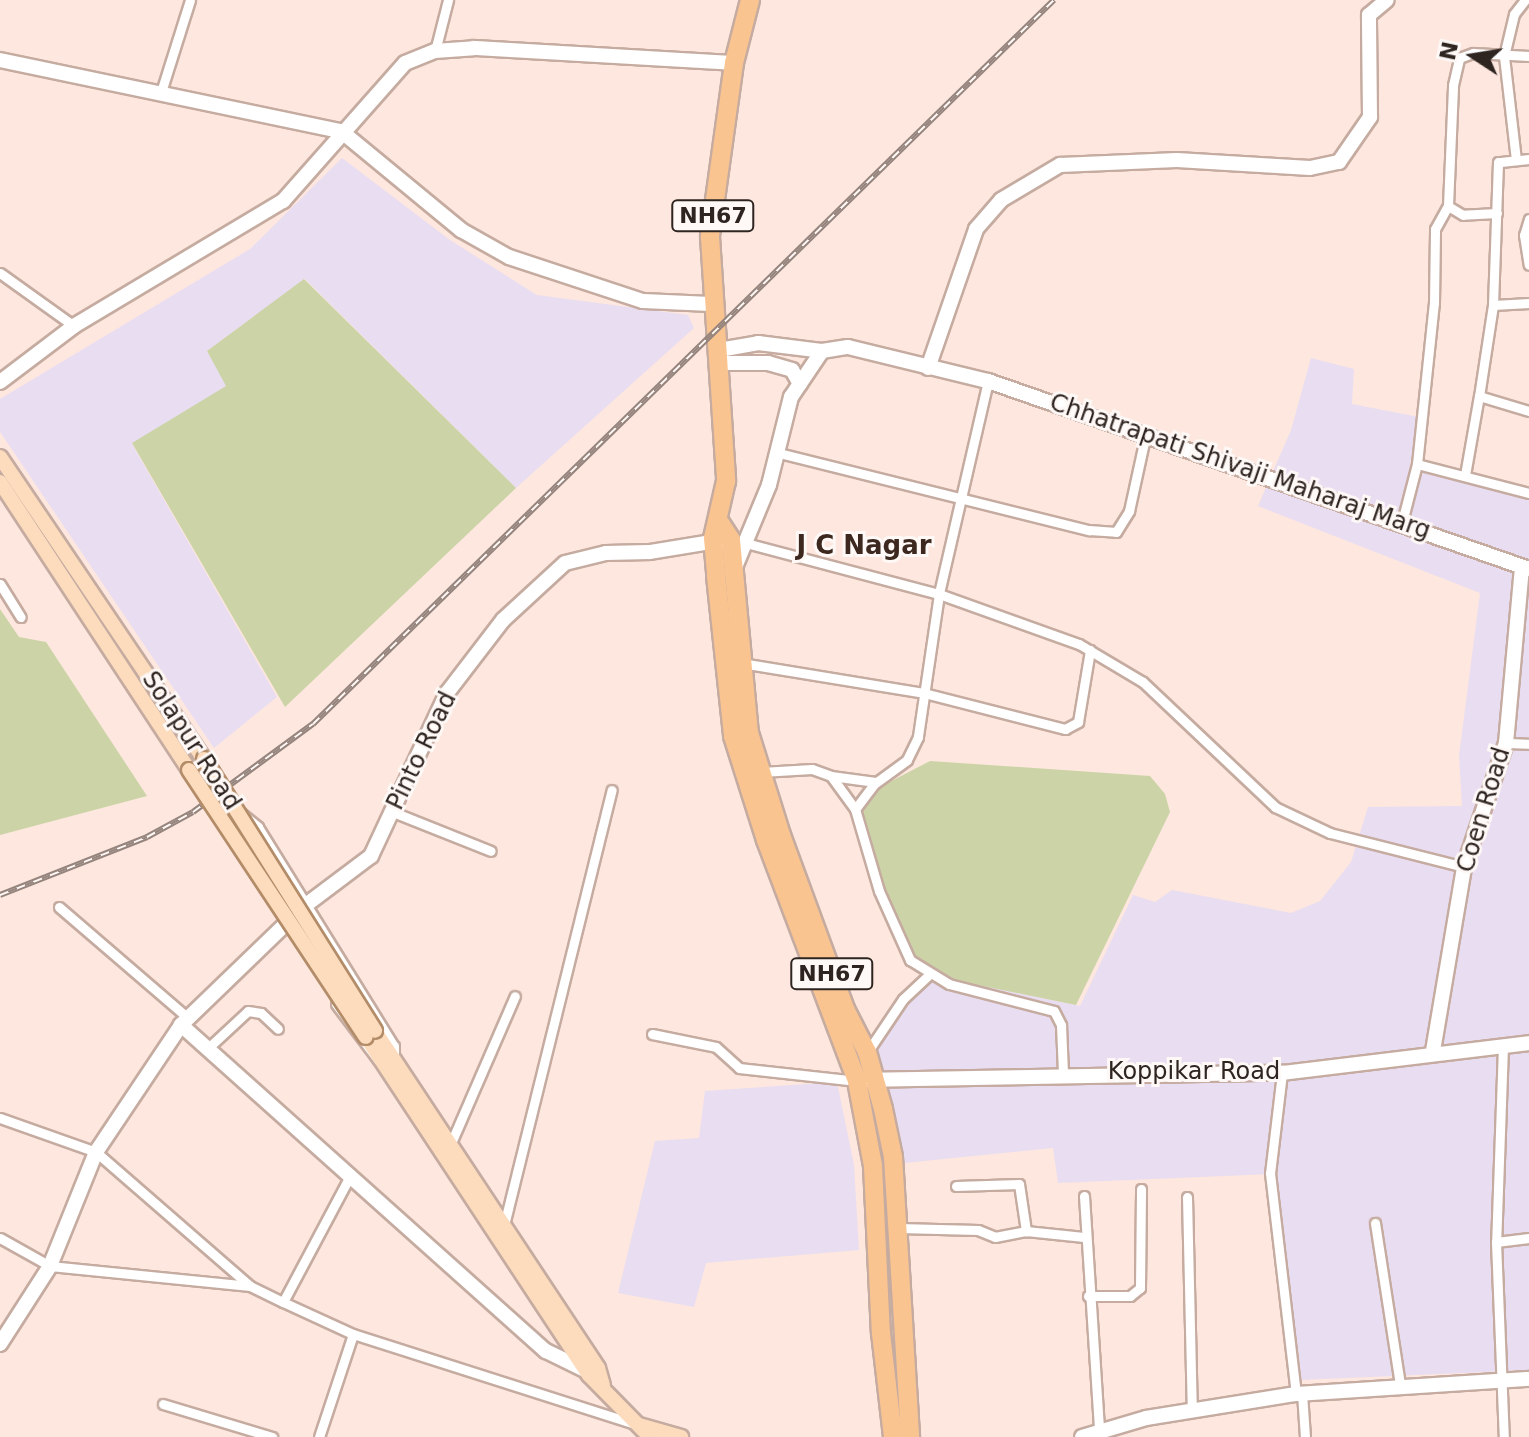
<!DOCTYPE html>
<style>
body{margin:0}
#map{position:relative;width:1529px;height:1437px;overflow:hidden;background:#fde7de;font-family:"DejaVu Sans",sans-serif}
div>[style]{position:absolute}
.commercial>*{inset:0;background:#e9ddf1}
.green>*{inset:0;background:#ccd4a7}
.roads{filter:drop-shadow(2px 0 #c5aba0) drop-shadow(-2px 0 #c5aba0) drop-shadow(0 2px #c5aba0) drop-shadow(0 -2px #c5aba0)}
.street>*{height:9px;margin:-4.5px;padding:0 4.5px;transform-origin:4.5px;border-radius:4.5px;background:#fff}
.secondary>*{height:14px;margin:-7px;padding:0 7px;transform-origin:7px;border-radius:7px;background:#fff}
.primary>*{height:14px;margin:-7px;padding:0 7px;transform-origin:7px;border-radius:7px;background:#fcdcbd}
.highway>*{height:18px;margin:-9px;padding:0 9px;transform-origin:9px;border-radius:9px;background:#fac491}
.rail>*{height:6px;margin-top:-3px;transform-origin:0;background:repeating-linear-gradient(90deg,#fef8f6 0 9px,#94847d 0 18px);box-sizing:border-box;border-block:2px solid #94847d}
.bridges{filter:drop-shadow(2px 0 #b38c69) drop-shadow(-2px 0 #b38c69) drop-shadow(0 2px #b38c69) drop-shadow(0 -2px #b38c69)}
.primary-bridge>*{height:14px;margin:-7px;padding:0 7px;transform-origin:7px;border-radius:7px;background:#fcdcbd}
span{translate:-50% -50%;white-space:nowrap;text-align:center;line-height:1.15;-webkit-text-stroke:6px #fef8f6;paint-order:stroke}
.shield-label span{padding:2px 6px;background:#fef8f6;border:2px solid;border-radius:6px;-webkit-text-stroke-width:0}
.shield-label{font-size:22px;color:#2e2420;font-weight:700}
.street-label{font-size:24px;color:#2e2420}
.neighbourhood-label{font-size:26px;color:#3c281f;font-weight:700}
.north{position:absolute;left:1433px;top:16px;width:80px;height:80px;-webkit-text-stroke:6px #fef8f6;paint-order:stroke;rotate:282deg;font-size:22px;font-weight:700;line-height:32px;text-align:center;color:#2e2420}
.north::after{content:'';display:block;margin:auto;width:28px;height:36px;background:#2e2420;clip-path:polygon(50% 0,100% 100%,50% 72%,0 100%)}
</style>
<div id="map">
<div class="commercial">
<div style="clip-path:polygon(342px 158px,450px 240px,537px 295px,688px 315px,694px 328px,516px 488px,305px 279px,207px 351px,227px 386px,132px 444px,277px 697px,214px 748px,0 432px,0 399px,250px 249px)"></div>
<div style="clip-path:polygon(1311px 358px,1354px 369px,1352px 404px,1419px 417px,1409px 470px,1529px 493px,1529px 1370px,1300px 1380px,1275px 1174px,1058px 1183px,1053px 1148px,904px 1163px,876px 1067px,874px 1043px,905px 1004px,938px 976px,1080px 1006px,1133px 895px,1155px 902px,1172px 890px,1291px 913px,1320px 901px,1351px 862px,1368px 807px,1462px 806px,1459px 756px,1480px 593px,1258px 506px,1291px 430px)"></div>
<div style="clip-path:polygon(837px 1082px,854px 1165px,859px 1250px,706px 1263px,694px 1307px,618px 1293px,655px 1141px,699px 1138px,705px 1091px)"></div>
</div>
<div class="green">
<div style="clip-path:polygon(304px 279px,516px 488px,285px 707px,132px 443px,226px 386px,207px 351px)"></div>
<div style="clip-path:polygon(0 609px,19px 637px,46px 642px,147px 796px,0 835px)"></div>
<div style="clip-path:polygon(930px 761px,1150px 776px,1165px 794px,1170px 812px,1076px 1005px,958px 981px,912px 955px,902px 944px,865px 838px,862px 812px,878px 788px)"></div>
</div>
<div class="roads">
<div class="street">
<div style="left:435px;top:51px;width:53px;rotate:-75.7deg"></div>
<div style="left:161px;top:92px;width:96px;rotate:-72.5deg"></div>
<div style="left:1529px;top:159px;width:31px;rotate:174deg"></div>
<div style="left:1498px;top:162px;width:143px;rotate:92deg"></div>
<div style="left:1493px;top:305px;width:92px;rotate:98.7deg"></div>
<div style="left:1479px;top:396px;width:52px;rotate:16.7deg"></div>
<div style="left:1516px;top:160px;width:105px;rotate:-96.6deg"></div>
<div style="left:1504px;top:56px;width:43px;rotate:-76.6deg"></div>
<div style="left:1514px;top:14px;width:18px;rotate:-52deg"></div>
<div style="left:1497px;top:213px;width:34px;rotate:177deg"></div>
<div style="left:1463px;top:215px;width:17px;rotate:-149deg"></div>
<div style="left:1448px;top:206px;width:121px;rotate:-87.6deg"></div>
<div style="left:1453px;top:85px;width:28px;rotate:-77deg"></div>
<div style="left:1459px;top:58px;width:15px;rotate:-20deg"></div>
<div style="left:1473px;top:53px;width:56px;rotate:3.1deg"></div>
<div style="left:1529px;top:219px;width:17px;rotate:107deg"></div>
<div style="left:1524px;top:235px;width:30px;rotate:81deg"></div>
<div style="left:0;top:273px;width:91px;rotate:35.6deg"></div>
<div style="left:1493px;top:305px;width:36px;rotate:-3deg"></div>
<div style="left:988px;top:381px;width:219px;rotate:103deg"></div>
<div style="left:939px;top:594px;width:145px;rotate:98.4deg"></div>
<div style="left:918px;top:737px;width:25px;rotate:116deg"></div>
<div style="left:907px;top:760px;width:41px;rotate:144deg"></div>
<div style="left:874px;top:784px;width:31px;rotate:127deg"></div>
<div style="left:855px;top:809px;width:85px;rotate:73.7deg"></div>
<div style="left:879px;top:891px;width:76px;rotate:65.8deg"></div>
<div style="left:910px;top:960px;width:46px;rotate:31.6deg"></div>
<div style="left:949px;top:984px;width:108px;rotate:14.4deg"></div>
<div style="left:1054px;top:1011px;width:16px;rotate:63deg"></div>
<div style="left:1061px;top:1025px;width:48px;rotate:87.6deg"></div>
<div style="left:775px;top:452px;width:324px;rotate:14deg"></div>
<div style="left:1089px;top:530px;width:27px;rotate:4deg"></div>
<div style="left:1116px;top:532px;width:25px;rotate:-58deg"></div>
<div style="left:1129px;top:511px;width:80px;rotate:-77.7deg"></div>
<div style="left:1417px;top:464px;width:116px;rotate:14.5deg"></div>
<div style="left:1465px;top:475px;width:80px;rotate:-80deg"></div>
<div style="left:1402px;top:522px;width:60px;rotate:-75.5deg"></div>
<div style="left:1417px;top:464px;width:162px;rotate:-84deg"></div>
<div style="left:1434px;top:303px;width:74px;rotate:-89.2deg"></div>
<div style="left:1435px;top:229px;width:26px;rotate:-61deg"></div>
<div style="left:742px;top:542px;width:204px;rotate:14.8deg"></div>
<div style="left:939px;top:594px;width:149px;rotate:19.7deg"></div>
<div style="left:1079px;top:644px;width:74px;rotate:30.7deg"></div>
<div style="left:1143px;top:682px;width:182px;rotate:43.4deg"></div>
<div style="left:1275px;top:807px;width:61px;rotate:25.3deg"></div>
<div style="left:1330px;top:833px;width:138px;rotate:14.2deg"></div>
<div style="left:0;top:584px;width:39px;rotate:58deg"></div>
<div style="left:741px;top:663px;width:185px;rotate:9.3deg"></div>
<div style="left:924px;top:693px;width:146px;rotate:14.3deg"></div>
<div style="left:1065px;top:729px;width:15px;rotate:-28deg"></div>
<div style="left:1078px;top:722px;width:73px;rotate:-80.5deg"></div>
<div style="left:1506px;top:743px;width:23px;rotate:2deg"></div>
<div style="left:761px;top:772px;width:51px;rotate:-3.4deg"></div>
<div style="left:812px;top:769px;width:20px;rotate:20deg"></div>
<div style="left:831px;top:776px;width:41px;rotate:54deg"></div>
<div style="left:831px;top:776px;width:45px;rotate:7.6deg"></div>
<div style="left:393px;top:812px;width:105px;rotate:21.7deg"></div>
<div style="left:241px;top:813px;width:22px;rotate:39deg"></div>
<div style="left:258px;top:827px;width:258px;rotate:58.2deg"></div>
<div style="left:394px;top:1046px;width:13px;rotate:90deg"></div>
<div style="left:59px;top:907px;width:170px;rotate:40.7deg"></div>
<div style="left:336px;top:1004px;width:71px;rotate:53deg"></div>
<div style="left:652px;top:1034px;width:65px;rotate:11.5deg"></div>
<div style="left:716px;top:1047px;width:31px;rotate:42deg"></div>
<div style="left:739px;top:1068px;width:119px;rotate:6.3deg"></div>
<div style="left:1503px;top:1046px;width:196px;rotate:92deg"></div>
<div style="left:1496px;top:1242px;width:195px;rotate:87.7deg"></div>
<div style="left:208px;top:1048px;width:54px;rotate:-42.8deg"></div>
<div style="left:248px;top:1011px;width:13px;rotate:9deg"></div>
<div style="left:261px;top:1013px;width:23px;rotate:43deg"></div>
<div style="left:866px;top:1054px;width:66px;rotate:-56.1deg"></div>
<div style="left:903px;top:999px;width:34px;rotate:-43deg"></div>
<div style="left:1282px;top:1073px;width:101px;rotate:96.8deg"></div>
<div style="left:1270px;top:1173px;width:223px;rotate:83.3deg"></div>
<div style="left:0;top:1118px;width:102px;rotate:19.5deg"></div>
<div style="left:96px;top:1152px;width:204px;rotate:41deg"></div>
<div style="left:250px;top:1286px;width:37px;rotate:26deg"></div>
<div style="left:283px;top:1302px;width:77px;rotate:24.6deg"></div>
<div style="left:353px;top:1334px;width:296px;rotate:17.7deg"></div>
<div style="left:451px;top:1143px;width:160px;rotate:-66.5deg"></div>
<div style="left:956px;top:1186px;width:63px;rotate:-1.8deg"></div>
<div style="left:1019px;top:1184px;width:48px;rotate:81.5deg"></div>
<div style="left:1026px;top:1231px;width:58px;rotate:5.9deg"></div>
<div style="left:1084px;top:1196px;width:234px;rotate:86.3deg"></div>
<div style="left:1187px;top:1197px;width:213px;rotate:88.7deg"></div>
<div style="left:1375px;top:1223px;width:164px;rotate:81.2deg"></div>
<div style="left:504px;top:1225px;width:448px;rotate:-76.1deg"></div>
<div style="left:898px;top:1228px;width:80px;rotate:1.4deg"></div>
<div style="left:978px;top:1230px;width:18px;rotate:22deg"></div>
<div style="left:995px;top:1237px;width:32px;rotate:-11deg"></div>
<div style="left:0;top:1238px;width:57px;rotate:29.2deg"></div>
<div style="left:50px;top:1266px;width:201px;rotate:5.7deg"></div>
<div style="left:1496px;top:1242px;width:33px;rotate:-7deg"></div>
<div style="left:1088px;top:1296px;width:42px"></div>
<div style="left:1130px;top:1296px;width:13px;rotate:-39deg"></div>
<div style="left:1140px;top:1288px;width:99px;rotate:-89.4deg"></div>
<div style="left:283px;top:1302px;width:140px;rotate:-62deg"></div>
<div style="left:1302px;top:1393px;width:44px;rotate:86.1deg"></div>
<div style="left:163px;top:1404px;width:114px;rotate:16.8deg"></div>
<div style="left:319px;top:1437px;width:108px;rotate:-71.7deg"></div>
</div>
<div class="secondary">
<div style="left:0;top:60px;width:348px;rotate:11.8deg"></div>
<div style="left:341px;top:131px;width:156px;rotate:39.5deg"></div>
<div style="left:461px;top:230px;width:55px;rotate:29.4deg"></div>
<div style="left:509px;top:257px;width:141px;rotate:18.2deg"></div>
<div style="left:643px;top:301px;width:68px;rotate:2.5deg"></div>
<div style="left:719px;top:350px;width:40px;rotate:-10deg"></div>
<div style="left:758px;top:343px;width:64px;rotate:7.1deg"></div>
<div style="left:822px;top:351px;width:26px;rotate:-9deg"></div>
<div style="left:848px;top:347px;width:144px;rotate:13.7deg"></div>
<div style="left:988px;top:381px;width:573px;rotate:19.16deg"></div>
<div style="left:721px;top:363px;width:47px"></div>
<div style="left:768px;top:363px;width:25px;rotate:16deg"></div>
<div style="left:792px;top:370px;width:16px;rotate:60deg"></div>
<div style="left:928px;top:368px;width:147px;rotate:-70.9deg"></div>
<div style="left:976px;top:229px;width:38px;rotate:-49deg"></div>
<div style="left:1001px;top:200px;width:69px;rotate:-30.7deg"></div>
<div style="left:1060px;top:165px;width:117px;rotate:-2.4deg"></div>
<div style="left:1177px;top:160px;width:133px;rotate:3.4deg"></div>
<div style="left:1310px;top:168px;width:30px;rotate:-12deg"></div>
<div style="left:1339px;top:162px;width:55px;rotate:-55.4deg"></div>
<div style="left:1370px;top:117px;width:102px;rotate:-90.6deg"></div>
<div style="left:1369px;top:15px;width:23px;rotate:-40deg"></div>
<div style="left:0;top:382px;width:93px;rotate:-37.1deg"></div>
<div style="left:74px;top:326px;width:244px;rotate:-30.9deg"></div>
<div style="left:283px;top:201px;width:184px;rotate:-48.5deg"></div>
<div style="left:405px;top:63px;width:32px;rotate:-22deg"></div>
<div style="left:435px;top:51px;width:39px;rotate:-4deg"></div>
<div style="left:474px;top:48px;width:260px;rotate:3.3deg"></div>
<div style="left:733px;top:572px;width:94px;rotate:-67.5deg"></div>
<div style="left:769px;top:485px;width:91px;rotate:-76deg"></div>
<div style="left:791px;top:397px;width:55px;rotate:-56deg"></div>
<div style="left:181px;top:1025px;width:489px;rotate:41.8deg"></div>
<div style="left:546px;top:1351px;width:46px;rotate:26deg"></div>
<div style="left:1433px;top:1051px;width:187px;rotate:-80.4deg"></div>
<div style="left:1464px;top:867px;width:131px;rotate:-71.3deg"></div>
<div style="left:1506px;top:743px;width:177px;rotate:-84.8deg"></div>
<div style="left:866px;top:1080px;width:416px;rotate:-1deg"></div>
<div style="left:1282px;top:1073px;width:249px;rotate:-6.9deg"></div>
<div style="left:0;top:1344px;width:93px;rotate:-57.3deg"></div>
<div style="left:50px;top:1266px;width:123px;rotate:-68deg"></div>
<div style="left:96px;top:1152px;width:153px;rotate:-56.2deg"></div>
<div style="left:181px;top:1025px;width:168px;rotate:-44deg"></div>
<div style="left:302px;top:908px;width:86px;rotate:-37deg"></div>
<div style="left:371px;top:856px;width:180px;rotate:-65deg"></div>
<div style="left:447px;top:693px;width:92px;rotate:-52.5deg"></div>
<div style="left:503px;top:620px;width:84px;rotate:-42.6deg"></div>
<div style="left:565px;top:563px;width:42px;rotate:-13.7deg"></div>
<div style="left:606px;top:553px;width:44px;rotate:-1.3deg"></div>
<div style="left:650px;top:552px;width:74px;rotate:-9.3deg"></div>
<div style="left:1082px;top:1437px;width:67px;rotate:-16.5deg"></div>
<div style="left:1146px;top:1418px;width:152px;rotate:-9.1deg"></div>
<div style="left:1296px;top:1394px;width:233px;rotate:-3.7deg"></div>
</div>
<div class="primary">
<div style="left:0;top:457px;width:364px;rotate:56deg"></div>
<div style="left:0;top:482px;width:344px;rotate:56.7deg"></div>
<div style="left:375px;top:1031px;width:404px;rotate:56.5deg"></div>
<div style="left:598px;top:1368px;width:18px;rotate:74deg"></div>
<div style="left:366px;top:1037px;width:405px;rotate:56.6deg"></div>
<div style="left:589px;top:1375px;width:87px;rotate:45.5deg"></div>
<div style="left:639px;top:1425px;width:44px;rotate:15.9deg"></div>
</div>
<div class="highway">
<div style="left:750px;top:0;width:65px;rotate:104.3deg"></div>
<div style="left:734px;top:63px;width:176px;rotate:97.9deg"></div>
<div style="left:710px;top:237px;width:245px;rotate:86.2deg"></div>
<div style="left:726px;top:481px;width:58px;rotate:102.8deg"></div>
<div style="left:713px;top:538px;width:38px;rotate:85deg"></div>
<div style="left:716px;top:576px;width:161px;rotate:83.9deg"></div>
<div style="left:733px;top:736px;width:109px;rotate:72.4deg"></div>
<div style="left:766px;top:840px;width:258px;rotate:69.3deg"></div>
<div style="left:857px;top:1081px;width:86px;rotate:79.3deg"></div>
<div style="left:873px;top:1166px;width:167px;rotate:87.3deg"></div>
<div style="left:881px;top:1333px;width:105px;rotate:83.4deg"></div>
<div style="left:720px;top:523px;width:20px;rotate:57deg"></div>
<div style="left:731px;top:540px;width:194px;rotate:84.7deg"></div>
<div style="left:749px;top:733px;width:107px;rotate:72.6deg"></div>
<div style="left:781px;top:835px;width:185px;rotate:69.8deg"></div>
<div style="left:845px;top:1009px;width:48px;rotate:62.9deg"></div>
<div style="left:867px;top:1052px;width:59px;rotate:74.3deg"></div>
<div style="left:883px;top:1109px;width:49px;rotate:78.2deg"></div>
<div style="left:893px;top:1157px;width:281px;rotate:86.5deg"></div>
</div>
</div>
<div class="rail">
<div style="left:0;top:895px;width:158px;rotate:-21.5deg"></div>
<div style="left:147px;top:837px;width:52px;rotate:-28.5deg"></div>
<div style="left:193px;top:812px;width:149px;rotate:-36.3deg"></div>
<div style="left:313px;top:724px;width:1036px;rotate:-44.34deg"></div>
</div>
<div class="bridges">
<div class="primary-bridge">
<div style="left:204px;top:759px;width:321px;rotate:57.8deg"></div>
<div style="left:189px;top:770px;width:320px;rotate:56.5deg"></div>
</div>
</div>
<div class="shield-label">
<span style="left:713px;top:216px">NH67</span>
<span style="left:832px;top:974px">NH67</span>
</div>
<div class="street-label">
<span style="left:1240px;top:467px;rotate:19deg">Chhatrapati Shivaji Maharaj Marg</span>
<span style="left:191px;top:741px;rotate:57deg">Solapur Road</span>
<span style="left:422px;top:751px;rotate:-64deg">Pinto Road</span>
<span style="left:1484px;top:810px;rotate:-73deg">Coen Road</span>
<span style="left:1194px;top:1072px">Koppikar Road</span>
</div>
<div class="neighbourhood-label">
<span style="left:864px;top:546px">J C Nagar</span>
</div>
<div class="north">N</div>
</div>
